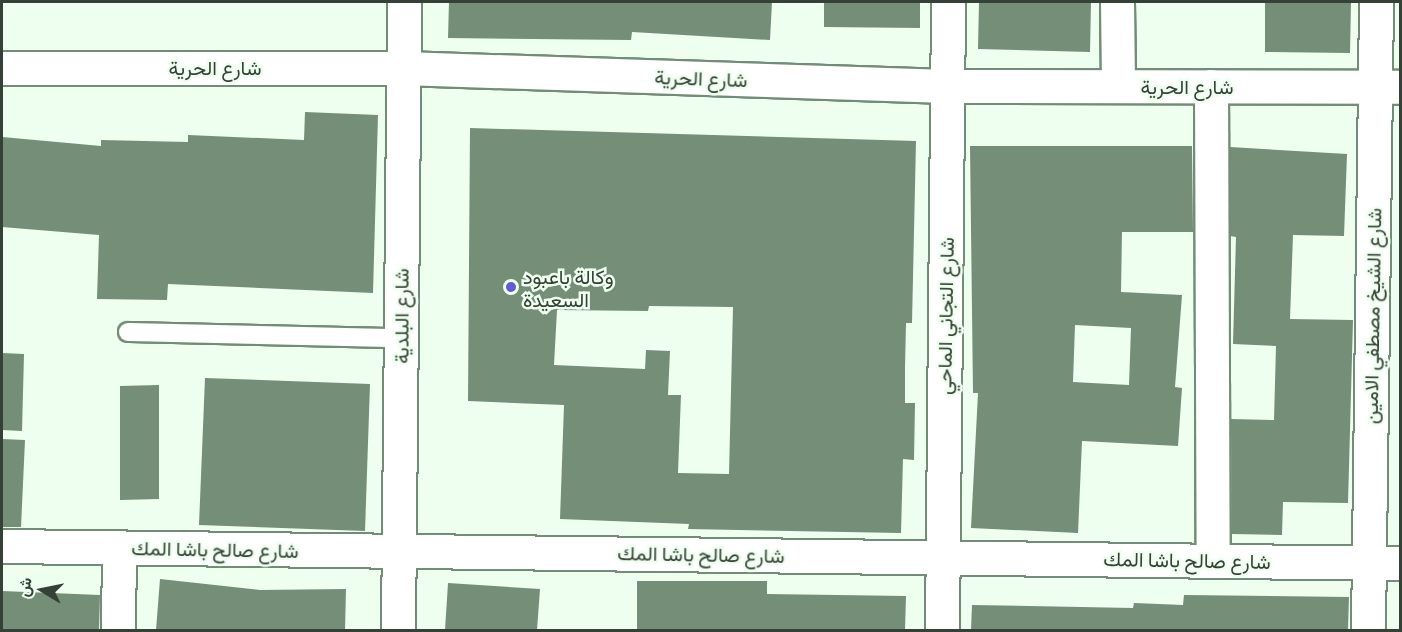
<!DOCTYPE html>
<meta charset="utf-8">
<style>
body{margin:0}
#map{position:relative;width:1402px;height:632px;overflow:hidden;background:#eefeef;font-family:"Exo 2",Vazirmatn,sans-serif}
div>[style]{position:absolute}
.building>*{inset:0;background:#758e77}
.roads{filter:drop-shadow(2px 0 #738c75) drop-shadow(-2px 0 #738c75) drop-shadow(0 2px #738c75) drop-shadow(0 -2px #738c75)}
.service>*{height:18px;margin:-9px;padding:0 9px;transform-origin:9px;border-radius:9px;background:#fff}
.minor>*{height:33px;margin:-16.5px;padding:0 16.5px;transform-origin:16.5px;border-radius:16.5px;background:#fff}
.tertiary>*{height:33px;margin:-16.5px;padding:0 16.5px;transform-origin:16.5px;border-radius:16.5px;background:#fff}
.dots>*{width:16px;height:16px;translate:-50% -50%;box-sizing:border-box;border:3px solid #eefeef;border-radius:50%}
span{translate:-50% -50%;white-space:nowrap;text-align:center;line-height:1.15;-webkit-text-stroke:5px #eefeef;paint-order:stroke}
.street-label{font-size:20px;color:#354036}
.poi-label{font-size:20px;color:#354036}
.left{translate:0 -50%;text-align:left}
.frame{position:absolute;inset:0;border:3px solid #354036;pointer-events:none}
.north{position:absolute;left:12px;top:560px;width:60px;height:60px;-webkit-text-stroke:4px #eefeef;paint-order:stroke;rotate:280deg;font-size:16px;font-weight:700;line-height:24px;text-align:center;color:#354036}
.north::after{content:'';display:block;margin:auto;width:21px;height:27px;background:#354036;clip-path:polygon(50% 0,100% 100%,50% 72%,0 100%)}
</style>
<div id="map">
<div class="building">
<div style="clip-path:polygon(449px 2px,772px 2px,770px 40px,632px 32px,631px 40px,448px 38px)"></div>
<div style="clip-path:polygon(824px 2px,920px 2px,920px 28px,824px 27px)"></div>
<div style="clip-path:polygon(979px 2px,1091px 2px,1090px 52px,978px 49px)"></div>
<div style="clip-path:polygon(1265px 2px,1351px 2px,1350px 53px,1265px 52px)"></div>
<div style="clip-path:polygon(305px 112px,378px 115px,373px 293px,168px 284px,167px 300px,97px 299px,99px 235px,2px 227px,2px 137px,101px 146px,101px 140px,188px 142px,188px 135px,304px 140px)"></div>
<div style="clip-path:polygon(evenodd,470px 128px,916px 141px,912px 323px,906px 323px,905px 368px,905px 403px,915px 403px,914px 460px,903px 459px,901px 533px,688px 529px,689px 524px,560px 519px,564px 405px,468px 401px,470px 128px,649px 306px,733px 307px,729px 474px,678px 473px,681px 395px,668px 395px,670px 351px,646px 350px,645px 369px,554px 365px,557px 310px,648px 311px,649px 306px)"></div>
<div style="clip-path:polygon(evenodd,970px 146px,1192px 146px,1193px 232px,1122px 232px,1121px 292px,1182px 295px,1175px 387px,1182px 388px,1178px 446px,1082px 441px,1078px 533px,971px 528px,978px 393px,973px 393px,970px 146px,1075px 325px,1131px 328px,1129px 385px,1073px 382px,1075px 325px)"></div>
<div style="clip-path:polygon(1230px 147px,1347px 154px,1344px 236px,1293px 235px,1290px 319px,1353px 320px,1348px 503px,1283px 502px,1282px 535px,1232px 534px,1231px 419px,1274px 420px,1276px 346px,1233px 344px,1236px 237px,1230px 236px)"></div>
<div style="clip-path:polygon(2px 353px,24px 354px,22px 431px,2px 430px)"></div>
<div style="clip-path:polygon(205px 378px,370px 384px,365px 531px,199px 525px)"></div>
<div style="clip-path:polygon(159px 385px,159px 499px,120px 500px,120px 386px)"></div>
<div style="clip-path:polygon(2px 439px,25px 440px,21px 527px,2px 527px)"></div>
<div style="clip-path:polygon(160px 579px,260px 590px,346px 589px,345px 630px,156px 630px)"></div>
<div style="clip-path:polygon(637px 581px,767px 581px,767px 594px,906px 596px,905px 630px,637px 630px)"></div>
<div style="clip-path:polygon(448px 583px,540px 589px,537px 630px,445px 630px)"></div>
<div style="clip-path:polygon(2px 591px,100px 595px,99px 630px,2px 630px)"></div>
<div style="clip-path:polygon(1184px 595px,1349px 597px,1348px 630px,971px 630px,972px 605px,1133px 608px,1134px 603px,1183px 605px)"></div>
</div>
<div class="roads">
<div class="service">
<div style="left:128px;top:332px;width:273px;rotate:1.3deg"></div>
</div>
<div class="minor">
<div style="left:1117px;top:2px;width:84px;rotate:89.3deg"></div>
<div style="left:1211px;top:86px;width:474px;rotate:89.8deg"></div>
<div style="left:2px;top:546px;width:1398px;rotate:0.7deg"></div>
<div style="left:118px;top:630px;width:83px;rotate:-89.3deg"></div>
<div style="left:942px;top:630px;width:628px;rotate:-89.45deg"></div>
<div style="left:1368px;top:630px;width:628px;rotate:-89.27deg"></div>
</div>
<div class="tertiary">
<div style="left:2px;top:68px;width:401px"></div>
<div style="left:403px;top:68px;width:544px;rotate:1.9deg"></div>
<div style="left:947px;top:86px;width:453px;rotate:0.1deg"></div>
<div style="left:398px;top:630px;width:628px;rotate:-89.45deg"></div>
</div>
</div>
<div class="dots">
<div style="left:511px;top:287px;background:#645ad3"></div>
</div>
<div class="street-label">
<span style="left:215px;top:67px">شارع الحرية</span>
<span style="left:701px;top:78px;rotate:2deg">شارع الحرية</span>
<span style="left:1187px;top:86px">شارع الحرية</span>
<span style="left:401px;top:316px;rotate:-90deg">شارع البلدية</span>
<span style="left:945px;top:316px;rotate:-89deg">شارع التجاني الماحي</span>
<span style="left:1372px;top:316px;rotate:-89deg">شارع الشيخ مصطفي الامين</span>
<span style="left:215px;top:549px;rotate:1deg">شارع صالح باشا المك</span>
<span style="left:701px;top:554px;rotate:1deg">شارع صالح باشا المك</span>
<span style="left:1187px;top:560px;rotate:1deg">شارع صالح باشا المك</span>
</div>
<div class="poi-label">
<span class="left" style="left:523px;top:288px">وكالة باعبود<br>السعيدة</span>
</div>
<div class="frame"></div>
<div class="north">ش</div>
</div>
